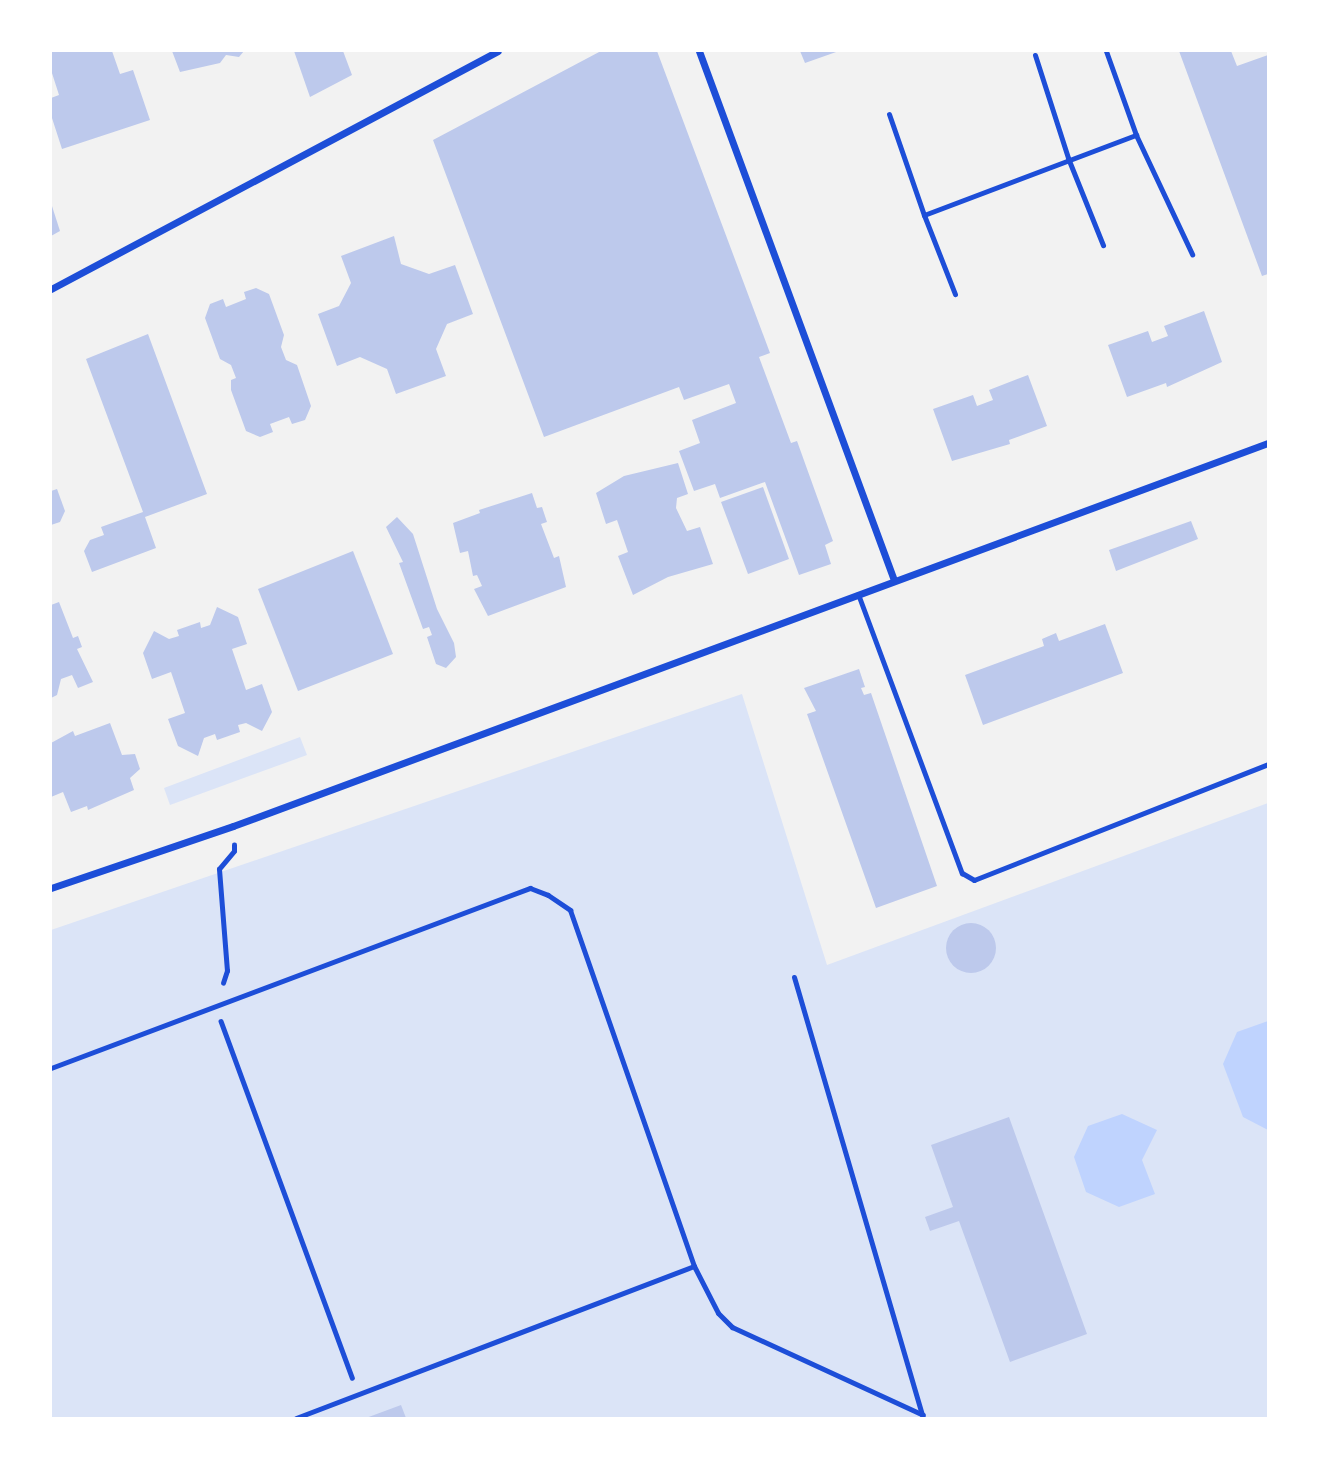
<!DOCTYPE html>
<style>
body{margin:0}
#map{position:relative;width:1319px;height:1469px;overflow:hidden;background:#f2f2f2;font-family:Quicksand,sans-serif}
div>[style]{position:absolute}
.green>*{inset:0;background:#dbe4f7}
.water>*{inset:0;background:#bfd3fe}
.building>*{inset:0;background:#bdc9ec}
.round{border-radius:50%}
.path>*{height:4.5px;margin:-2.25px;padding:0 2.25px;transform-origin:2.25px;border-radius:2.25px;background:#1d4ed8}
.service>*{height:5px;margin:-2.5px;padding:0 2.5px;transform-origin:2.5px;border-radius:2.5px;background:#1d4ed8}
.minor>*{height:7px;margin:-3.5px;padding:0 3.5px;transform-origin:3.5px;border-radius:3.5px;background:#1d4ed8}
span{translate:-50% -50%;white-space:nowrap;text-align:center;line-height:1.15;-webkit-text-stroke:5px #fff;paint-order:stroke}
.frame{position:absolute;inset:0;border:52px solid #fff;pointer-events:none}
</style>
<div id="map">
<div class="green">
<div style="clip-path:polygon(742px 694px,827px 965px,1268px 803px,1268px 1418px,51px 1418px,51px 930px)"></div>
<div style="clip-path:polygon(300px 737px,307px 755px,170px 805px,164px 788px)"></div>
</div>
<div class="water">
<div style="clip-path:polygon(1268px 1021px,1268px 1130px,1243px 1117px,1223px 1064px,1237px 1032px)"></div>
<div style="clip-path:polygon(1122px 1114px,1157px 1130px,1142px 1160px,1155px 1194px,1119px 1207px,1086px 1192px,1074px 1157px,1088px 1126px)"></div>
</div>
<div class="building">
<div style="clip-path:polygon(51px 51px,112px 51px,120px 74px,133px 70px,150px 120px,62px 149px,51px 115px,51px 98px,59px 95px,51px 70px)"></div>
<div style="clip-path:polygon(172px 51px,244px 51px,239px 57px,226px 55px,220px 63px,180px 72px)"></div>
<div style="clip-path:polygon(294px 51px,343px 51px,352px 75px,310px 97px)"></div>
<div style="clip-path:polygon(601px 51px,657px 51px,770px 353px,759px 357px,791px 443px,797px 441px,833px 541px,825px 545px,831px 564px,799px 575px,765px 482px,720px 498px,715px 484px,694px 491px,679px 451px,700px 443px,692px 420px,736px 403px,729px 384px,684px 400px,679px 387px,544px 437px,433px 140px)"></div>
<div style="clip-path:polygon(800px 51px,839px 51px,805px 63px)"></div>
<div style="clip-path:polygon(1179px 51px,1231px 51px,1237px 66px,1268px 55px,1268px 274px,1262px 276px)"></div>
<div style="clip-path:polygon(51px 203px,60px 231px,51px 236px)"></div>
<div style="clip-path:polygon(394px 236px,401px 264px,429px 274px,455px 265px,473px 314px,447px 324px,436px 349px,446px 376px,396px 394px,387px 369px,360px 357px,337px 366px,318px 314px,339px 306px,351px 283px,341px 256px)"></div>
<div style="clip-path:polygon(256px 288px,269px 294px,284px 335px,281px 347px,286px 360px,297px 365px,311px 406px,305px 420px,292px 424px,289px 417px,270px 424px,273px 432px,260px 437px,246px 431px,231px 390px,231px 380px,236px 378px,231px 365px,220px 359px,205px 318px,210px 304px,223px 299px,226px 307px,246px 299px,244px 292px)"></div>
<div style="clip-path:polygon(1204px 311px,1222px 362px,1167px 387px,1166px 383px,1127px 397px,1108px 345px,1148px 331px,1152px 342px,1168px 336px,1164px 326px)"></div>
<div style="clip-path:polygon(148px 334px,207px 494px,145px 517px,156px 548px,92px 572px,84px 551px,90px 540px,104px 535px,101px 527px,143px 512px,86px 359px)"></div>
<div style="clip-path:polygon(1028px 375px,1047px 426px,1009px 440px,1010px 444px,952px 461px,933px 409px,973px 395px,977px 406px,993px 400px,989px 390px)"></div>
<div style="clip-path:polygon(678px 463px,688px 494px,677px 498px,676px 508px,687px 531px,700px 527px,713px 564px,668px 577px,633px 595px,618px 556px,628px 552px,617px 520px,606px 524px,596px 493px,624px 476px)"></div>
<div style="clip-path:polygon(763px 487px,789px 559px,748px 574px,721px 502px)"></div>
<div style="clip-path:polygon(57px 489px,65px 511px,60px 522px,51px 525px,51px 491px)"></div>
<div style="clip-path:polygon(532px 493px,537px 508px,542px 507px,547px 522px,541px 524px,554px 558px,559px 556px,566px 587px,488px 616px,474px 589px,482px 586px,477px 575px,473px 576px,468px 551px,460px 553px,453px 523px,480px 513px,479px 510px)"></div>
<div style="clip-path:polygon(397px 517px,413px 534px,437px 609px,454px 643px,456px 657px,446px 668px,436px 664px,427px 637px,432px 635px,429px 627px,423px 629px,399px 563px,403px 562px,386px 527px)"></div>
<div style="clip-path:polygon(1191px 521px,1198px 539px,1116px 571px,1109px 550px)"></div>
<div style="clip-path:polygon(353px 551px,393px 654px,298px 691px,258px 589px)"></div>
<div style="clip-path:polygon(59px 602px,73px 638px,78px 636px,82px 647px,77px 649px,93px 682px,78px 688px,72px 675px,61px 679px,57px 695px,51px 698px,51px 605px)"></div>
<div style="clip-path:polygon(217px 607px,238px 617px,247px 644px,232px 649px,246px 690px,262px 684px,272px 712px,262px 731px,246px 723px,238px 725px,240px 732px,217px 740px,215px 734px,204px 738px,198px 756px,178px 746px,168px 719px,185px 713px,171px 672px,152px 679px,143px 653px,154px 631px,169px 639px,179px 636px,177px 630px,200px 622px,201px 628px,210px 625px)"></div>
<div style="clip-path:polygon(1105px 624px,1123px 673px,983px 725px,965px 675px,1044px 646px,1042px 639px,1056px 633px,1059px 641px)"></div>
<div style="clip-path:polygon(859px 669px,865px 687px,861px 688px,864px 695px,871px 693px,937px 886px,876px 908px,807px 714px,816px 711px,804px 688px)"></div>
<div style="clip-path:polygon(110px 723px,122px 755px,135px 754px,140px 769px,130px 778px,134px 790px,88px 810px,87px 806px,71px 812px,63px 792px,51px 797px,51px 743px,73px 731px,75px 736px)"></div>
<div class="round" style="left:946px;top:923px;width:50px;height:50px"></div>
<div style="clip-path:polygon(1009px 1117px,1087px 1334px,1010px 1362px,959px 1221px,930px 1231px,925px 1217px,953px 1207px,931px 1145px)"></div>
<div style="clip-path:polygon(401px 1405px,406px 1418px,366px 1418px)"></div>
</div>
<div class="path">
<div style="left:223px;top:983px;width:13px;rotate:-72deg"></div>
<div style="left:227px;top:971px;width:102px;rotate:-94.5deg"></div>
<div style="left:219px;top:869px;width:23px;rotate:-50deg"></div>
<div style="left:234px;top:851px;width:6px;rotate:-90deg"></div>
<div style="left:221px;top:1021px;width:380px;rotate:69.8deg"></div>
</div>
<div class="service">
<div style="left:1106px;top:51px;width:89px;rotate:70.3deg"></div>
<div style="left:1035px;top:55px;width:108px;rotate:72.2deg"></div>
<div style="left:1068px;top:158px;width:94px;rotate:68.1deg"></div>
<div style="left:889px;top:114px;width:107px;rotate:70.9deg"></div>
<div style="left:924px;top:215px;width:227px;rotate:-20.7deg"></div>
<div style="left:1136px;top:135px;width:132px;rotate:64.8deg"></div>
<div style="left:924px;top:215px;width:85px;rotate:68.6deg"></div>
<div style="left:858px;top:594px;width:298px;rotate:69.6deg"></div>
<div style="left:962px;top:873px;width:14px;rotate:30deg"></div>
<div style="left:974px;top:880px;width:316px;rotate:-21.5deg"></div>
<div style="left:794px;top:977px;width:459px;rotate:73.7deg"></div>
<div style="left:51px;top:1068px;width:512px;rotate:-20.6deg"></div>
<div style="left:530px;top:888px;width:19px;rotate:21deg"></div>
<div style="left:548px;top:895px;width:27px;rotate:34deg"></div>
<div style="left:570px;top:910px;width:377px;rotate:70.8deg"></div>
<div style="left:694px;top:1266px;width:53px;rotate:62.9deg"></div>
<div style="left:718px;top:1313px;width:20px;rotate:45deg"></div>
<div style="left:732px;top:1327px;width:210px;rotate:24.7deg"></div>
<div style="left:296px;top:1418px;width:426px;rotate:-20.9deg"></div>
</div>
<div class="minor">
<div style="left:699px;top:51px;width:564px;rotate:69.77deg"></div>
<div style="left:51px;top:289px;width:506px;rotate:-28.03deg"></div>
<div style="left:51px;top:888px;width:192px;rotate:-18.8deg"></div>
<div style="left:233px;top:826px;width:1104px;rotate:-20.31deg"></div>
</div>
<div class="frame"></div>
</div>
